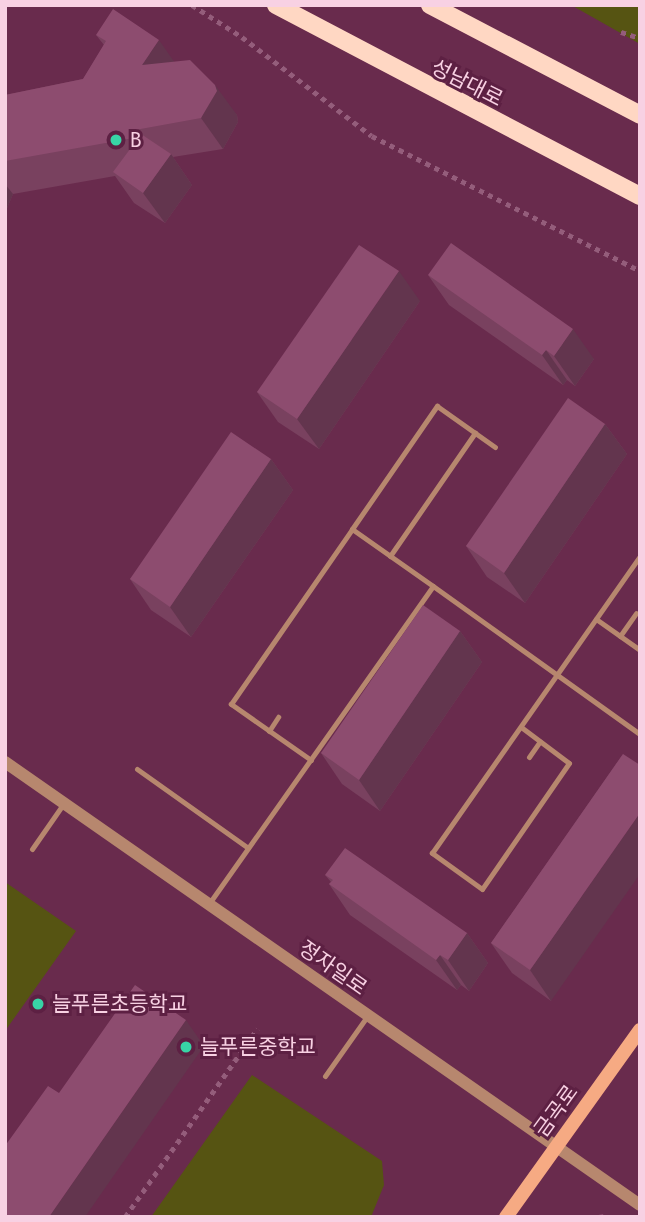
<!DOCTYPE html>
<meta charset="utf-8">
<style>
body{margin:0}
#map{position:relative;width:645px;height:1222px;overflow:hidden;background:#692b4d;font-family:Jost,"Noto Sans KR",sans-serif}
div>[style]{position:absolute}
.green>*{inset:0;background:#565412}
.path>*{height:4.5px;margin-top:-2.25px;transform-origin:0;background:repeating-linear-gradient(90deg,#945d7b 0 5px,transparent 0 10px)}
.service>*{height:5px;margin:-2.5px;padding:0 2.5px;transform-origin:2.5px;border-radius:2.5px;background:#b7876e}
.tertiary>*{height:12px;margin:-6px;padding:0 6px;transform-origin:6px;border-radius:6px;background:#b7876e}
.secondary>*{height:14px;margin:-7px;padding:0 7px;transform-origin:7px;border-radius:7px;background:#f6aa83}
.primary>*{height:18px;margin:-9px;padding:0 9px;transform-origin:9px;border-radius:9px;background:#ffd7c3}
.wall>*{inset:0;background:#79415f}
.shaded-wall>*{inset:0;background:#63354e}
.building>*{inset:0;background:#8d4c6f}
.dots>*{width:19px;height:19px;translate:-50% -50%;box-sizing:border-box;border:4px solid #5d2043;border-radius:50%}
span{translate:-50% -50%;white-space:nowrap;text-align:center;line-height:1.15;-webkit-text-stroke:6px #5d2043;paint-order:stroke}
.street-label{font-size:21px;color:#f8d1e3}
.poi-label{font-size:21px;color:#f8d1e3}
.left{translate:0 -50%;text-align:left}
.frame{position:absolute;inset:0;border:7px solid #f8d1e3;pointer-events:none}
</style>
<div id="map">
<div class="green">
<div style="clip-path:polygon(571px 5px,640px 5px,640px 44px)"></div>
<div style="clip-path:polygon(5px 882px,76px 931px,5px 1031px)"></div>
<div style="clip-path:polygon(252px 1075px,382px 1161px,384px 1185px,371px 1217px,151px 1217px)"></div>
</div>
<div class="path">
<div style="left:192px;top:5px;width:59px;rotate:32.6deg"></div>
<div style="left:242px;top:37px;width:163px;rotate:37.3deg"></div>
<div style="left:372px;top:136px;width:300px;rotate:26.7deg"></div>
<div style="left:621px;top:32px;width:20px;rotate:18deg"></div>
<div style="left:125px;top:1217px;width:230px;rotate:-54.9deg"></div>
</div>
<div class="service">
<div style="left:352px;top:529px;width:150px;rotate:-55.4deg"></div>
<div style="left:437px;top:406px;width:71px;rotate:35.3deg"></div>
<div style="left:390px;top:556px;width:150px;rotate:-55.4deg"></div>
<div style="left:596px;top:619px;width:54px;rotate:35.2deg"></div>
<div style="left:620px;top:636px;width:28px;rotate:-55deg"></div>
<div style="left:521px;top:727px;width:60px;rotate:36.9deg"></div>
<div style="left:569px;top:763px;width:153px;rotate:124.6deg"></div>
<div style="left:482px;top:889px;width:62px;rotate:-144.2deg"></div>
<div style="left:432px;top:853px;width:363px;rotate:-55deg"></div>
<div style="left:269px;top:731px;width:17px;rotate:-57deg"></div>
<div style="left:529px;top:757px;width:19px;rotate:-55deg"></div>
<div style="left:311px;top:760px;width:98px;rotate:-145deg"></div>
<div style="left:231px;top:704px;width:213px;rotate:-55.3deg"></div>
<div style="left:352px;top:529px;width:99px;rotate:35.1deg"></div>
<div style="left:137px;top:769px;width:136px;rotate:35.4deg"></div>
<div style="left:32px;top:849px;width:56px;rotate:-55.2deg"></div>
<div style="left:208px;top:905px;width:390px;rotate:-54.8deg"></div>
<div style="left:433px;top:586px;width:254px;rotate:35.6deg"></div>
<div style="left:325px;top:1076px;width:75px;rotate:-54.8deg"></div>
</div>
<div class="tertiary">
<div style="left:5px;top:762px;width:774px;rotate:34.9deg"></div>
</div>
<div class="secondary">
<div style="left:506px;top:1217px;width:230px;rotate:-54.4deg"></div>
</div>
<div class="primary">
<div style="left:276px;top:5px;width:411px;rotate:27.7deg"></div>
<div style="left:430px;top:5px;width:237px;rotate:27.6deg"></div>
</div>
<div class="wall">
<div style="clip-path:polygon(96px 35px,174px 62px,237px 115px,238px 122px,223px 149px,173px 157px,192px 185px,165px 223px,134px 203px,115px 176px,13px 194px,5px 213px,5px 95px,83px 79px,104px 45px)"></div>
<div style="clip-path:polygon(428px 275px,594px 359px,575px 386px,567px 380px,563px 385px,449px 305px)"></div>
<div style="clip-path:polygon(420px 301px,319px 449px,278px 422px,257px 392px)"></div>
<div style="clip-path:polygon(605px 424px,627px 454px,525px 603px,487px 577px,466px 546px)"></div>
<div style="clip-path:polygon(271px 459px,293px 490px,191px 637px,151px 610px,130px 579px)"></div>
<div style="clip-path:polygon(460px 631px,482px 662px,380px 811px,342px 784px,321px 753px)"></div>
<div style="clip-path:polygon(623px 754px,551px 1001px,512px 973px,491px 943px)"></div>
<div style="clip-path:polygon(325px 875px,467px 933px,488px 963px,469px 991px,461px 985px,457px 990px,350px 915px,329px 884px,331px 882px)"></div>
</div>
<div class="shaded-wall">
<div style="clip-path:polygon(159px 40px,180px 70px,142px 65px)"></div>
<div style="clip-path:polygon(215px 85px,237px 115px,238px 122px,223px 149px,201px 118px)"></div>
<div style="clip-path:polygon(171px 154px,192px 185px,165px 223px,143px 193px)"></div>
<div style="clip-path:polygon(5px 184px,13px 194px,5px 213px)"></div>
<div style="clip-path:polygon(399px 271px,420px 301px,319px 449px,297px 419px)"></div>
<div style="clip-path:polygon(573px 329px,594px 359px,575px 386px,554px 356px)"></div>
<div style="clip-path:polygon(546px 350px,567px 380px,563px 385px,542px 355px)"></div>
<div style="clip-path:polygon(605px 424px,627px 454px,525px 603px,504px 573px)"></div>
<div style="clip-path:polygon(271px 459px,293px 490px,191px 637px,170px 607px)"></div>
<div style="clip-path:polygon(460px 631px,482px 662px,380px 811px,359px 780px)"></div>
<div style="clip-path:polygon(640px 813px,640px 874px,551px 1001px,530px 970px)"></div>
<div style="clip-path:polygon(467px 933px,488px 963px,469px 991px,448px 960px)"></div>
<div style="clip-path:polygon(440px 955px,461px 985px,457px 990px,436px 960px)"></div>
<div style="clip-path:polygon(186px 1020px,204px 1046px,85px 1217px,49px 1217px)"></div>
</div>
<div class="building">
<div style="clip-path:polygon(113px 9px,159px 40px,142px 65px,190px 60px,215px 85px,217px 91px,201px 118px,135px 130px,171px 154px,143px 193px,113px 172px,139px 137px,5px 161px,5px 95px,83px 79px,106px 41px,96px 35px)"></div>
<div style="clip-path:polygon(451px 243px,573px 329px,554px 356px,546px 350px,542px 355px,428px 275px)"></div>
<div style="clip-path:polygon(359px 245px,399px 271px,297px 419px,257px 392px)"></div>
<div style="clip-path:polygon(568px 398px,605px 424px,504px 573px,466px 546px)"></div>
<div style="clip-path:polygon(231px 432px,271px 459px,170px 607px,130px 579px)"></div>
<div style="clip-path:polygon(423px 605px,460px 631px,359px 780px,321px 753px)"></div>
<div style="clip-path:polygon(623px 754px,640px 765px,640px 813px,530px 970px,491px 943px)"></div>
<div style="clip-path:polygon(345px 848px,467px 933px,448px 960px,440px 955px,436px 960px,329px 884px,333px 880px,325px 875px)"></div>
<div style="clip-path:polygon(135px 985px,186px 1020px,49px 1217px,5px 1217px,5px 1146px,48px 1086px,59px 1093px)"></div>
<div style="clip-path:polygon(603px 1214px,604px 1217px,589px 1217px)"></div>
</div>
<div class="dots">
<div style="left:116px;top:140px;background:#38d4a6"></div>
<div style="left:38px;top:1004px;background:#38d4a6"></div>
<div style="left:186px;top:1047px;background:#38d4a6"></div>
</div>
<div class="street-label">
<span style="left:467px;top:83px;rotate:27deg">성남대로</span>
<span style="left:333px;top:968px;rotate:35deg">정자일로</span>
<span style="left:556px;top:1111px;rotate:-54deg">금곡로</span>
</div>
<div class="poi-label">
<span class="left" style="left:130px;top:140px">B</span>
<span class="left" style="left:52px;top:1004px">늘푸른초등학교</span>
<span class="left" style="left:200px;top:1047px">늘푸른중학교</span>
</div>
<div class="frame"></div>
</div>
